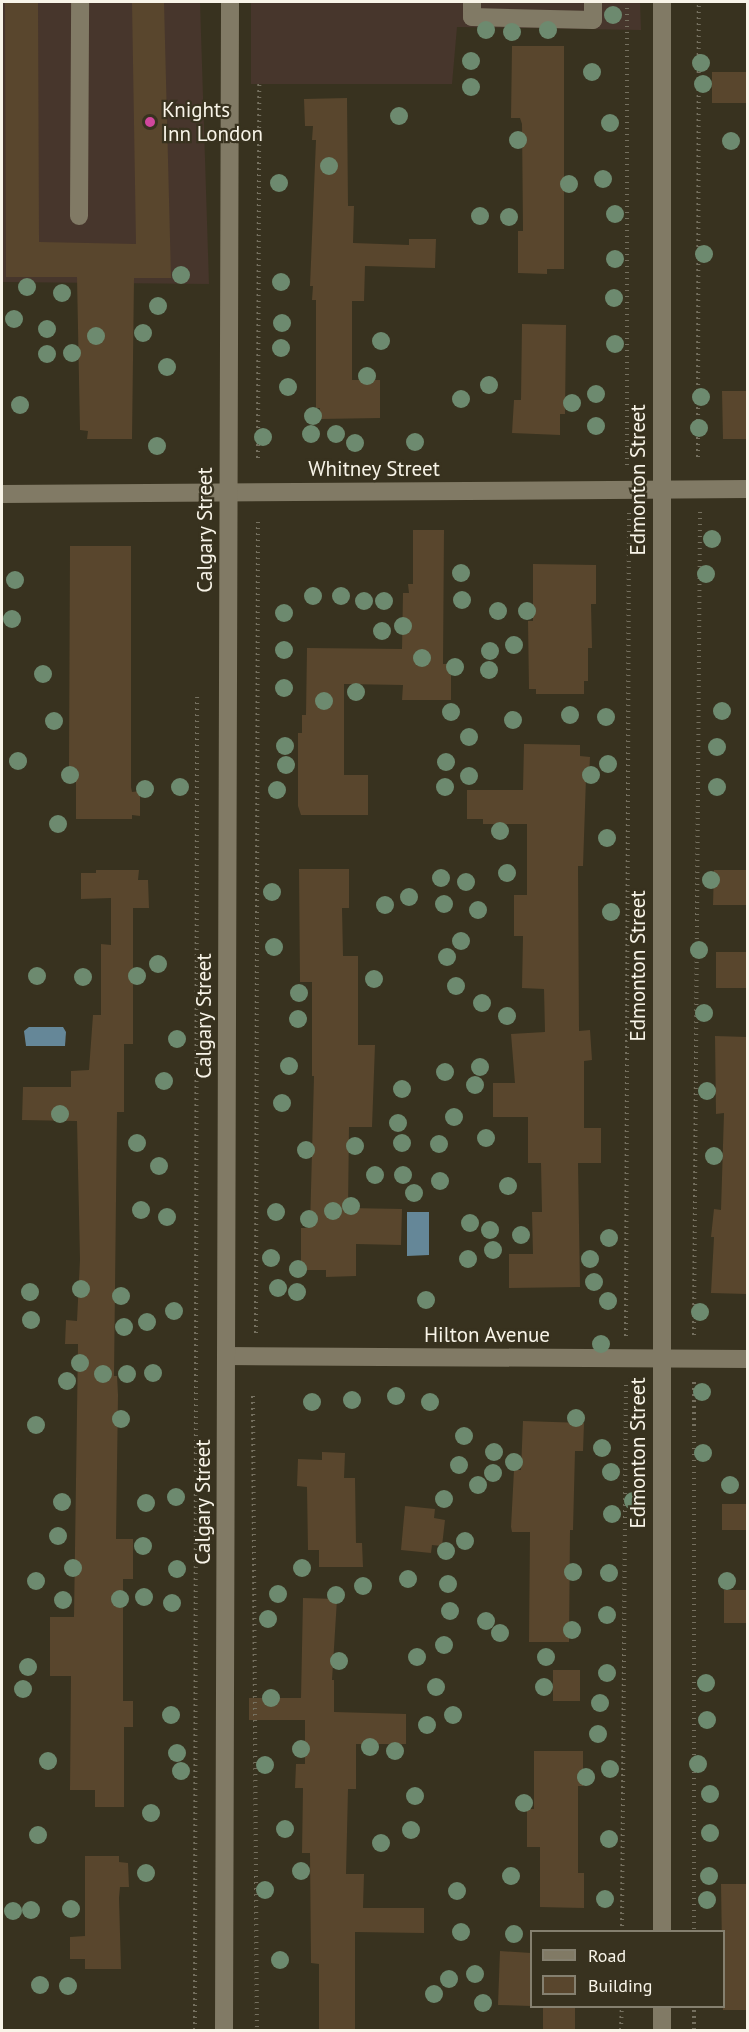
<!DOCTYPE html>
<style>
body{margin:0}
#map{position:relative;width:749px;height:2032px;overflow:hidden;background:#38321f;font-family:"PT Sans",sans-serif}
div>[style]{position:absolute}
.commercial>*{inset:0;background:#47362c}
.water>*{inset:0;background:#658798}
.building>*{inset:0;background:#59462d}
.path>*{height:4px;margin-top:-2px;transform-origin:0;background:repeating-linear-gradient(90deg,#75705f 0 1.5px,transparent 0 6px)}
.lane>*{height:18px;margin:-9px;padding:0 9px;transform-origin:9px;border-radius:9px;background:#817a65}
.street>*{height:18px;margin:-9px;padding:0 9px;transform-origin:9px;border-radius:9px;background:#817a65}
.trees>*{width:18px;height:18px;margin:-9px;border-radius:50%;background:#6d8a6f}
.dots>*{width:16px;height:16px;translate:-50% -50%;box-sizing:border-box;border:3px solid #38321f;border-radius:50%}
span{translate:-50% -50%;white-space:nowrap;text-align:center;line-height:1.15;-webkit-text-stroke:4.5px #38321f;paint-order:stroke}
.poi-label{font-size:21px;color:#f8f4e8}
.left{translate:0 -50%;text-align:left}
.street-label{font-size:21px;color:#f8f4e8}
.frame{position:absolute;inset:0;border:3px solid #f8f4e8;pointer-events:none}
.legend{position:absolute;left:530px;top:1930px;width:195px;height:78px;box-sizing:border-box;background:#38321f;border:2px solid #85806f;margin:0;padding:8px 10px;list-style:none;font-size:18px;color:#f8f4e8}
.legend li{display:flex;align-items:center;gap:12px;height:30px}
.legend b{width:30px;border:2px solid #85806f}
</style>
<div id="map">
<div class="commercial">
<div style="clip-path:polygon(2px 2px,200px 2px,209px 284px,2px 282px)"></div>
<div style="clip-path:polygon(251px 2px,640px 2px,641px 30px,457px 27px,452px 84px,251px 84px)"></div>
</div>
<div class="water">
<div style="clip-path:polygon(29px 1027px,63px 1027px,66px 1032px,65px 1046px,26px 1046px,24px 1031px)"></div>
<div style="clip-path:polygon(407px 1212px,429px 1212px,429px 1255px,407px 1256px)"></div>
</div>
<div class="building">
<div style="clip-path:polygon(5px 2px,38px 2px,39px 242px,136px 244px,132px 2px,164px 2px,171px 278px,134px 278px,132px 439px,87px 439px,88px 431px,80px 430px,77px 277px,6px 277px)"></div>
<div style="clip-path:polygon(512px 46px,564px 46px,564px 269px,547px 269px,547px 274px,518px 273px,518px 231px,523px 231px,522px 124px,520px 118px,511px 118px)"></div>
<div style="clip-path:polygon(712px 72px,747px 72px,747px 103px,712px 103px)"></div>
<div style="clip-path:polygon(347px 98px,348px 206px,354px 206px,353px 243px,409px 245px,409px 239px,436px 239px,435px 268px,365px 266px,364px 301px,352px 301px,352px 380px,380px 380px,380px 418px,320px 419px,320px 408px,316px 408px,316px 300px,312px 300px,313px 286px,310px 286px,316px 140px,312px 140px,313px 126px,305px 126px,304px 99px)"></div>
<div style="clip-path:polygon(522px 324px,566px 325px,565px 414px,560px 414px,560px 435px,512px 433px,514px 400px,521px 400px)"></div>
<div style="clip-path:polygon(722px 391px,747px 391px,747px 439px,723px 439px)"></div>
<div style="clip-path:polygon(413px 530px,444px 530px,443px 664px,451px 664px,451px 700px,402px 700px,403px 685px,344px 684px,344px 775px,368px 775px,368px 815px,301px 815px,298px 806px,298px 733px,302px 733px,302px 715px,306px 715px,307px 648px,402px 649px,403px 593px,409px 593px,408px 584px,413px 584px)"></div>
<div style="clip-path:polygon(70px 546px,131px 546px,131px 787px,132px 792px,140px 791px,140px 816px,132px 815px,132px 819px,76px 819px,76px 768px,69px 768px)"></div>
<div style="clip-path:polygon(533px 564px,596px 565px,596px 604px,591px 604px,592px 648px,588px 648px,588px 681px,584px 681px,584px 694px,536px 694px,536px 689px,529px 689px,528px 621px,533px 621px)"></div>
<div style="clip-path:polygon(524px 744px,580px 745px,580px 756px,590px 757px,589px 777px,586px 778px,583px 866px,578px 866px,579px 1031px,590px 1030px,592px 1060px,584px 1061px,584px 1128px,601px 1128px,601px 1163px,578px 1163px,580px 1287px,509px 1288px,509px 1254px,533px 1254px,532px 1212px,542px 1212px,541px 1163px,528px 1163px,528px 1117px,493px 1117px,493px 1083px,515px 1083px,511px 1034px,545px 1032px,544px 989px,522px 988px,523px 936px,514px 936px,514px 895px,527px 895px,527px 824px,483px 824px,483px 819px,467px 819px,467px 790px,523px 790px)"></div>
<div style="clip-path:polygon(299px 869px,349px 869px,349px 908px,342px 908px,343px 956px,358px 956px,358px 1045px,375px 1045px,372px 1127px,349px 1127px,348px 1208px,402px 1209px,401px 1245px,356px 1244px,356px 1276px,326px 1277px,326px 1270px,301px 1270px,301px 1228px,310px 1228px,314px 1076px,312px 1076px,312px 982px,300px 982px)"></div>
<div style="clip-path:polygon(96px 870px,139px 870px,138px 880px,148px 880px,149px 908px,133px 908px,133px 1044px,124px 1044px,124px 1112px,117px 1112px,114px 1376px,117px 1376px,118px 1395px,116px 1539px,133px 1539px,133px 1579px,123px 1579px,123px 1701px,133px 1701px,133px 1727px,124px 1727px,124px 1807px,95px 1807px,95px 1790px,70px 1790px,71px 1676px,50px 1676px,50px 1617px,74px 1617px,78px 1344px,65px 1344px,66px 1320px,77px 1321px,80px 1260px,77px 1121px,22px 1120px,23px 1087px,71px 1087px,71px 1071px,89px 1070px,93px 1015px,101px 1015px,101px 944px,111px 945px,111px 898px,81px 899px,81px 873px,96px 873px)"></div>
<div style="clip-path:polygon(714px 870px,747px 870px,747px 905px,713px 905px)"></div>
<div style="clip-path:polygon(716px 952px,747px 952px,747px 988px,716px 988px)"></div>
<div style="clip-path:polygon(715px 1036px,747px 1037px,747px 1294px,711px 1293px,714px 1237px,711px 1237px,714px 1209px,721px 1210px,724px 1113px,716px 1114px)"></div>
<div style="clip-path:polygon(523px 1421px,584px 1423px,583px 1451px,575px 1451px,573px 1530px,570px 1530px,569px 1642px,529px 1642px,530px 1532px,512px 1532px,511px 1527px,514px 1470px,521px 1470px)"></div>
<div style="clip-path:polygon(322px 1452px,345px 1453px,344px 1478px,355px 1478px,356px 1543px,362px 1543px,363px 1567px,319px 1567px,319px 1550px,308px 1550px,307px 1487px,297px 1486px,298px 1459px,322px 1460px)"></div>
<div style="clip-path:polygon(722px 1504px,747px 1504px,747px 1530px,722px 1530px)"></div>
<div style="clip-path:polygon(405px 1506px,435px 1509px,434px 1518px,445px 1520px,442px 1546px,432px 1545px,431px 1553px,401px 1550px)"></div>
<div style="clip-path:polygon(724px 1590px,747px 1590px,747px 1623px,724px 1623px)"></div>
<div style="clip-path:polygon(303px 1598px,337px 1599px,332px 1680px,334px 1680px,334px 1712px,406px 1714px,406px 1744px,356px 1744px,356px 1789px,348px 1789px,346px 1874px,364px 1874px,363px 1908px,424px 1908px,424px 1933px,355px 1932px,355px 2031px,319px 2031px,319px 1964px,311px 1963px,310px 1853px,302px 1853px,303px 1788px,295px 1788px,296px 1764px,305px 1764px,305px 1720px,249px 1720px,249px 1698px,301px 1698px)"></div>
<div style="clip-path:polygon(553px 1670px,580px 1670px,580px 1701px,553px 1701px)"></div>
<div style="clip-path:polygon(534px 1751px,583px 1751px,583px 1786px,578px 1786px,578px 1873px,584px 1873px,584px 1908px,540px 1907px,540px 1847px,527px 1847px,527px 1809px,534px 1809px)"></div>
<div style="clip-path:polygon(85px 1856px,119px 1856px,119px 1862px,128px 1863px,129px 1887px,120px 1887px,119px 1898px,121px 1969px,85px 1969px,85px 1959px,70px 1959px,70px 1937px,85px 1936px)"></div>
<div style="clip-path:polygon(721px 1884px,747px 1884px,747px 2010px,723px 2010px)"></div>
<div style="clip-path:polygon(500px 1951px,531px 1953px,531px 2006px,498px 2005px)"></div>
<div style="clip-path:polygon(543px 2007px,575px 2007px,575px 2031px,543px 2031px)"></div>
</div>
<div class="path">
<div style="left:627px;top:2px;width:463px;rotate:90deg"></div>
<div style="left:698px;top:457px;width:455px;rotate:-89.9deg"></div>
<div style="left:258px;top:458px;width:374px;rotate:-89.8deg"></div>
<div style="left:256px;top:1333px;width:811px;rotate:-89.86deg"></div>
<div style="left:694px;top:1335px;width:823px;rotate:-89.58deg"></div>
<div style="left:626px;top:1336px;width:823px;rotate:-89.79deg"></div>
<div style="left:694px;top:1382px;width:550px;rotate:90deg"></div>
<div style="left:253px;top:1396px;width:634px;rotate:89.64deg"></div>
<div style="left:622px;top:1932px;width:552px;rotate:-89.58deg"></div>
<div style="left:195px;top:2030px;width:1333px;rotate:-89.91deg"></div>
<div style="left:621px;top:2030px;width:24px;rotate:-88deg"></div>
<div style="left:694px;top:2030px;width:24px;rotate:-90deg"></div>
</div>
<div class="lane">
<div style="left:472px;top:2px;width:15px;rotate:90deg"></div>
<div style="left:472px;top:17px;width:121px;rotate:1.4deg"></div>
<div style="left:593px;top:20px;width:18px;rotate:-90deg"></div>
<div style="left:79px;top:216px;width:214px;rotate:-89.7deg"></div>
</div>
<div class="street">
<div style="left:2px;top:494px;width:746px;rotate:-0.38deg"></div>
<div style="left:226px;top:1356px;width:522px;rotate:0.33deg"></div>
<div style="left:662px;top:1932px;width:1930px;rotate:-90deg"></div>
<div style="left:662px;top:2006px;width:24px;rotate:90deg"></div>
<div style="left:224px;top:2030px;width:2028px;rotate:-89.83deg"></div>
</div>
<div class="trees">
<div style="left:613px;top:15px"></div>
<div style="left:486px;top:30px"></div>
<div style="left:548px;top:30px"></div>
<div style="left:512px;top:32px"></div>
<div style="left:471px;top:61px"></div>
<div style="left:701px;top:63px"></div>
<div style="left:592px;top:72px"></div>
<div style="left:703px;top:84px"></div>
<div style="left:471px;top:87px"></div>
<div style="left:399px;top:116px"></div>
<div style="left:610px;top:123px"></div>
<div style="left:518px;top:140px"></div>
<div style="left:731px;top:141px"></div>
<div style="left:329px;top:166px"></div>
<div style="left:603px;top:179px"></div>
<div style="left:279px;top:183px"></div>
<div style="left:569px;top:184px"></div>
<div style="left:615px;top:214px"></div>
<div style="left:480px;top:216px"></div>
<div style="left:509px;top:217px"></div>
<div style="left:704px;top:254px"></div>
<div style="left:615px;top:259px"></div>
<div style="left:181px;top:275px"></div>
<div style="left:281px;top:282px"></div>
<div style="left:27px;top:287px"></div>
<div style="left:62px;top:293px"></div>
<div style="left:614px;top:298px"></div>
<div style="left:158px;top:306px"></div>
<div style="left:14px;top:319px"></div>
<div style="left:282px;top:323px"></div>
<div style="left:47px;top:329px"></div>
<div style="left:143px;top:333px"></div>
<div style="left:96px;top:336px"></div>
<div style="left:381px;top:341px"></div>
<div style="left:615px;top:344px"></div>
<div style="left:281px;top:348px"></div>
<div style="left:72px;top:353px"></div>
<div style="left:47px;top:354px"></div>
<div style="left:167px;top:367px"></div>
<div style="left:367px;top:376px"></div>
<div style="left:489px;top:385px"></div>
<div style="left:288px;top:387px"></div>
<div style="left:596px;top:394px"></div>
<div style="left:701px;top:397px"></div>
<div style="left:461px;top:399px"></div>
<div style="left:572px;top:403px"></div>
<div style="left:20px;top:405px"></div>
<div style="left:313px;top:416px"></div>
<div style="left:596px;top:426px"></div>
<div style="left:699px;top:428px"></div>
<div style="left:311px;top:434px"></div>
<div style="left:336px;top:434px"></div>
<div style="left:263px;top:437px"></div>
<div style="left:415px;top:442px"></div>
<div style="left:355px;top:443px"></div>
<div style="left:157px;top:446px"></div>
<div style="left:712px;top:539px"></div>
<div style="left:461px;top:573px"></div>
<div style="left:706px;top:574px"></div>
<div style="left:15px;top:580px"></div>
<div style="left:313px;top:596px"></div>
<div style="left:341px;top:596px"></div>
<div style="left:462px;top:600px"></div>
<div style="left:364px;top:601px"></div>
<div style="left:384px;top:601px"></div>
<div style="left:498px;top:611px"></div>
<div style="left:527px;top:611px"></div>
<div style="left:284px;top:613px"></div>
<div style="left:12px;top:619px"></div>
<div style="left:403px;top:626px"></div>
<div style="left:382px;top:631px"></div>
<div style="left:514px;top:645px"></div>
<div style="left:284px;top:650px"></div>
<div style="left:490px;top:651px"></div>
<div style="left:422px;top:658px"></div>
<div style="left:455px;top:667px"></div>
<div style="left:489px;top:670px"></div>
<div style="left:43px;top:674px"></div>
<div style="left:284px;top:688px"></div>
<div style="left:356px;top:692px"></div>
<div style="left:324px;top:701px"></div>
<div style="left:722px;top:711px"></div>
<div style="left:451px;top:712px"></div>
<div style="left:570px;top:715px"></div>
<div style="left:606px;top:717px"></div>
<div style="left:513px;top:720px"></div>
<div style="left:54px;top:721px"></div>
<div style="left:469px;top:737px"></div>
<div style="left:285px;top:746px"></div>
<div style="left:717px;top:747px"></div>
<div style="left:18px;top:761px"></div>
<div style="left:446px;top:762px"></div>
<div style="left:608px;top:764px"></div>
<div style="left:286px;top:765px"></div>
<div style="left:70px;top:775px"></div>
<div style="left:591px;top:775px"></div>
<div style="left:469px;top:776px"></div>
<div style="left:180px;top:787px"></div>
<div style="left:445px;top:787px"></div>
<div style="left:717px;top:787px"></div>
<div style="left:145px;top:789px"></div>
<div style="left:277px;top:790px"></div>
<div style="left:58px;top:824px"></div>
<div style="left:500px;top:831px"></div>
<div style="left:607px;top:838px"></div>
<div style="left:507px;top:873px"></div>
<div style="left:441px;top:878px"></div>
<div style="left:711px;top:880px"></div>
<div style="left:466px;top:882px"></div>
<div style="left:272px;top:892px"></div>
<div style="left:409px;top:897px"></div>
<div style="left:444px;top:904px"></div>
<div style="left:385px;top:905px"></div>
<div style="left:478px;top:910px"></div>
<div style="left:611px;top:912px"></div>
<div style="left:461px;top:941px"></div>
<div style="left:274px;top:947px"></div>
<div style="left:699px;top:950px"></div>
<div style="left:447px;top:957px"></div>
<div style="left:158px;top:964px"></div>
<div style="left:37px;top:976px"></div>
<div style="left:137px;top:976px"></div>
<div style="left:83px;top:977px"></div>
<div style="left:374px;top:979px"></div>
<div style="left:456px;top:986px"></div>
<div style="left:299px;top:993px"></div>
<div style="left:482px;top:1003px"></div>
<div style="left:704px;top:1013px"></div>
<div style="left:507px;top:1016px"></div>
<div style="left:298px;top:1019px"></div>
<div style="left:177px;top:1039px"></div>
<div style="left:289px;top:1066px"></div>
<div style="left:480px;top:1067px"></div>
<div style="left:445px;top:1072px"></div>
<div style="left:164px;top:1081px"></div>
<div style="left:475px;top:1085px"></div>
<div style="left:402px;top:1089px"></div>
<div style="left:707px;top:1091px"></div>
<div style="left:282px;top:1103px"></div>
<div style="left:60px;top:1114px"></div>
<div style="left:454px;top:1117px"></div>
<div style="left:398px;top:1123px"></div>
<div style="left:486px;top:1138px"></div>
<div style="left:137px;top:1143px"></div>
<div style="left:402px;top:1143px"></div>
<div style="left:439px;top:1144px"></div>
<div style="left:355px;top:1146px"></div>
<div style="left:306px;top:1150px"></div>
<div style="left:714px;top:1156px"></div>
<div style="left:159px;top:1166px"></div>
<div style="left:375px;top:1175px"></div>
<div style="left:403px;top:1175px"></div>
<div style="left:440px;top:1181px"></div>
<div style="left:508px;top:1186px"></div>
<div style="left:414px;top:1193px"></div>
<div style="left:351px;top:1206px"></div>
<div style="left:141px;top:1210px"></div>
<div style="left:333px;top:1211px"></div>
<div style="left:276px;top:1212px"></div>
<div style="left:167px;top:1217px"></div>
<div style="left:309px;top:1219px"></div>
<div style="left:470px;top:1223px"></div>
<div style="left:490px;top:1230px"></div>
<div style="left:521px;top:1235px"></div>
<div style="left:609px;top:1238px"></div>
<div style="left:493px;top:1250px"></div>
<div style="left:271px;top:1258px"></div>
<div style="left:468px;top:1259px"></div>
<div style="left:590px;top:1259px"></div>
<div style="left:298px;top:1269px"></div>
<div style="left:594px;top:1282px"></div>
<div style="left:278px;top:1288px"></div>
<div style="left:81px;top:1289px"></div>
<div style="left:30px;top:1292px"></div>
<div style="left:297px;top:1292px"></div>
<div style="left:121px;top:1296px"></div>
<div style="left:426px;top:1300px"></div>
<div style="left:608px;top:1301px"></div>
<div style="left:174px;top:1311px"></div>
<div style="left:700px;top:1312px"></div>
<div style="left:31px;top:1320px"></div>
<div style="left:147px;top:1322px"></div>
<div style="left:124px;top:1327px"></div>
<div style="left:601px;top:1344px"></div>
<div style="left:80px;top:1363px"></div>
<div style="left:153px;top:1373px"></div>
<div style="left:103px;top:1374px"></div>
<div style="left:127px;top:1374px"></div>
<div style="left:67px;top:1381px"></div>
<div style="left:702px;top:1392px"></div>
<div style="left:396px;top:1396px"></div>
<div style="left:352px;top:1400px"></div>
<div style="left:312px;top:1402px"></div>
<div style="left:430px;top:1402px"></div>
<div style="left:576px;top:1418px"></div>
<div style="left:121px;top:1419px"></div>
<div style="left:36px;top:1425px"></div>
<div style="left:464px;top:1436px"></div>
<div style="left:602px;top:1448px"></div>
<div style="left:494px;top:1452px"></div>
<div style="left:703px;top:1453px"></div>
<div style="left:514px;top:1462px"></div>
<div style="left:459px;top:1465px"></div>
<div style="left:611px;top:1472px"></div>
<div style="left:493px;top:1473px"></div>
<div style="left:478px;top:1485px"></div>
<div style="left:730px;top:1485px"></div>
<div style="left:176px;top:1497px"></div>
<div style="left:444px;top:1499px"></div>
<div style="left:633px;top:1501px"></div>
<div style="left:62px;top:1502px"></div>
<div style="left:146px;top:1503px"></div>
<div style="left:612px;top:1514px"></div>
<div style="left:58px;top:1536px"></div>
<div style="left:465px;top:1541px"></div>
<div style="left:143px;top:1546px"></div>
<div style="left:446px;top:1551px"></div>
<div style="left:73px;top:1568px"></div>
<div style="left:302px;top:1568px"></div>
<div style="left:177px;top:1569px"></div>
<div style="left:573px;top:1572px"></div>
<div style="left:609px;top:1573px"></div>
<div style="left:408px;top:1579px"></div>
<div style="left:36px;top:1581px"></div>
<div style="left:727px;top:1581px"></div>
<div style="left:448px;top:1584px"></div>
<div style="left:363px;top:1586px"></div>
<div style="left:278px;top:1594px"></div>
<div style="left:336px;top:1595px"></div>
<div style="left:144px;top:1597px"></div>
<div style="left:120px;top:1599px"></div>
<div style="left:63px;top:1600px"></div>
<div style="left:172px;top:1603px"></div>
<div style="left:450px;top:1611px"></div>
<div style="left:607px;top:1615px"></div>
<div style="left:268px;top:1619px"></div>
<div style="left:486px;top:1621px"></div>
<div style="left:572px;top:1630px"></div>
<div style="left:500px;top:1633px"></div>
<div style="left:444px;top:1645px"></div>
<div style="left:417px;top:1657px"></div>
<div style="left:546px;top:1657px"></div>
<div style="left:339px;top:1661px"></div>
<div style="left:28px;top:1667px"></div>
<div style="left:607px;top:1673px"></div>
<div style="left:706px;top:1683px"></div>
<div style="left:436px;top:1687px"></div>
<div style="left:544px;top:1687px"></div>
<div style="left:23px;top:1689px"></div>
<div style="left:271px;top:1698px"></div>
<div style="left:600px;top:1703px"></div>
<div style="left:171px;top:1715px"></div>
<div style="left:453px;top:1715px"></div>
<div style="left:707px;top:1720px"></div>
<div style="left:427px;top:1725px"></div>
<div style="left:598px;top:1734px"></div>
<div style="left:370px;top:1747px"></div>
<div style="left:301px;top:1749px"></div>
<div style="left:395px;top:1751px"></div>
<div style="left:177px;top:1753px"></div>
<div style="left:48px;top:1761px"></div>
<div style="left:698px;top:1764px"></div>
<div style="left:265px;top:1765px"></div>
<div style="left:610px;top:1769px"></div>
<div style="left:181px;top:1771px"></div>
<div style="left:586px;top:1777px"></div>
<div style="left:710px;top:1794px"></div>
<div style="left:415px;top:1796px"></div>
<div style="left:524px;top:1803px"></div>
<div style="left:151px;top:1813px"></div>
<div style="left:285px;top:1829px"></div>
<div style="left:411px;top:1830px"></div>
<div style="left:710px;top:1833px"></div>
<div style="left:38px;top:1835px"></div>
<div style="left:609px;top:1839px"></div>
<div style="left:381px;top:1843px"></div>
<div style="left:301px;top:1871px"></div>
<div style="left:146px;top:1873px"></div>
<div style="left:511px;top:1876px"></div>
<div style="left:709px;top:1876px"></div>
<div style="left:265px;top:1890px"></div>
<div style="left:457px;top:1891px"></div>
<div style="left:605px;top:1899px"></div>
<div style="left:707px;top:1900px"></div>
<div style="left:71px;top:1909px"></div>
<div style="left:31px;top:1910px"></div>
<div style="left:13px;top:1911px"></div>
<div style="left:461px;top:1932px"></div>
<div style="left:514px;top:1934px"></div>
<div style="left:280px;top:1960px"></div>
<div style="left:475px;top:1974px"></div>
<div style="left:449px;top:1979px"></div>
<div style="left:40px;top:1985px"></div>
<div style="left:68px;top:1986px"></div>
<div style="left:434px;top:1994px"></div>
<div style="left:483px;top:2003px"></div>
</div>
<div class="dots">
<div style="left:150px;top:122px;background:#d1479c"></div>
</div>
<div class="poi-label">
<span class="left" style="left:162px;top:122px">Knights<br>Inn London</span>
</div>
<div class="street-label">
<span style="left:374px;top:469px">Whitney Street</span>
<span style="left:638px;top:480px;rotate:-90deg">Edmonton Street</span>
<span style="left:205px;top:530px;rotate:-90deg">Calgary Street</span>
<span style="left:638px;top:966px;rotate:-90deg">Edmonton Street</span>
<span style="left:204px;top:1016px;rotate:-90deg">Calgary Street</span>
<span style="left:487px;top:1335px">Hilton Avenue</span>
<span style="left:638px;top:1453px;rotate:-90deg">Edmonton Street</span>
<span style="left:203px;top:1502px;rotate:-90deg">Calgary Street</span>
</div>
<div class="frame"></div>
<ul class="legend">
<li><b style="height:8px;background:#817a65"></b>Road</li>
<li><b style="height:16px;background:#59462d"></b>Building</li>
</ul>
</div>
